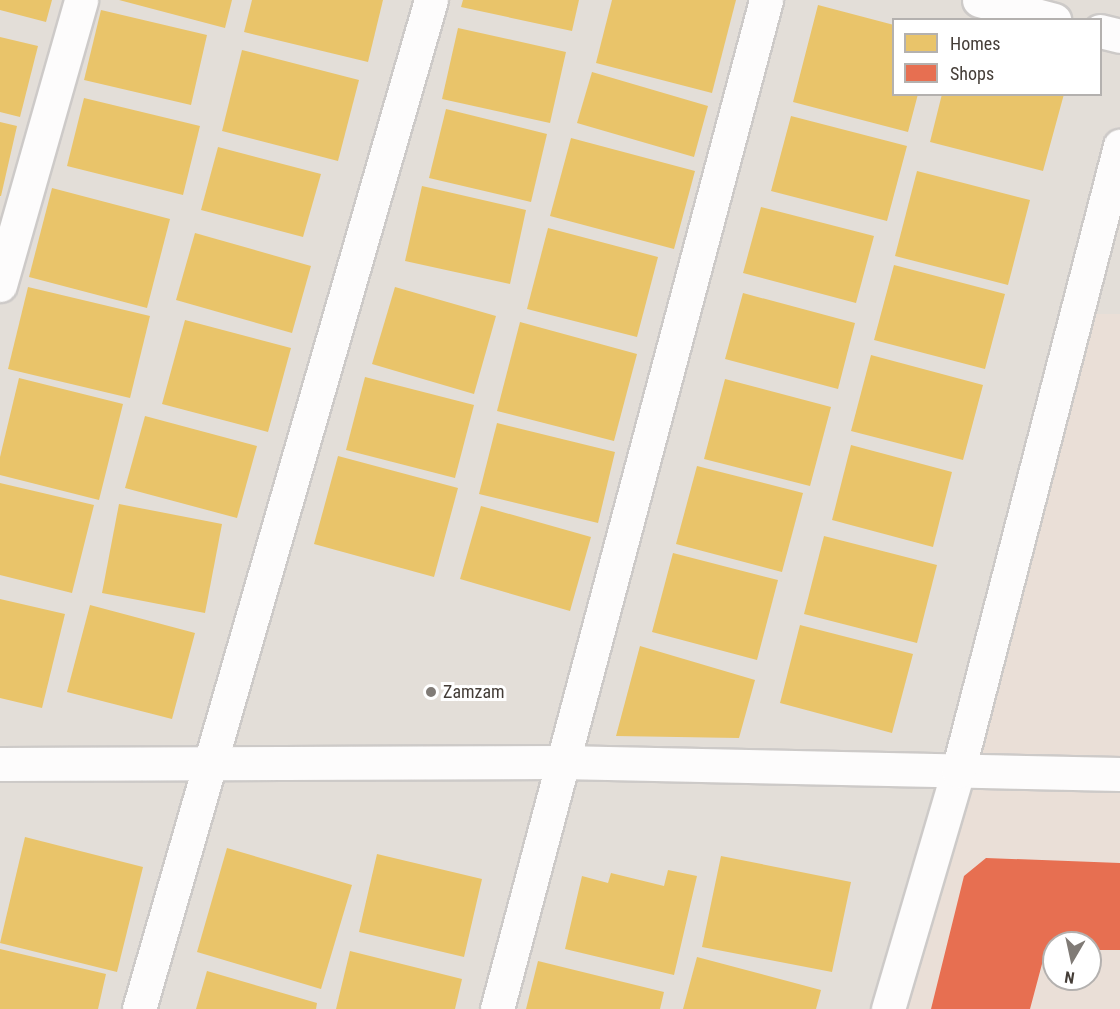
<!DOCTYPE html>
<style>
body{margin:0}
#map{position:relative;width:1120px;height:1009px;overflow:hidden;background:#f0edea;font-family:"Roboto Condensed",sans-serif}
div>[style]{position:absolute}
.residential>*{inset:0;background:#e3ded8}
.commercial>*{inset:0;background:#eadfd7}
.homes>*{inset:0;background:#e9c46a}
.shops>*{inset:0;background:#e76f51}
.roads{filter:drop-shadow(2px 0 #cdcac8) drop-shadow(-2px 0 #cdcac8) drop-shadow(0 2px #cdcac8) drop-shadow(0 -2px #cdcac8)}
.minor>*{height:33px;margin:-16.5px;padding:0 16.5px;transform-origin:16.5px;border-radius:16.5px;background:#fdfcfc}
.dots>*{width:16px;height:16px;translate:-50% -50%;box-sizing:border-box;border:3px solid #fff;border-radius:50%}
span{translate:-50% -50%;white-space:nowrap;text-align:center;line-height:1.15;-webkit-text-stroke:6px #fff;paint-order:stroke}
.poi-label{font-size:18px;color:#443d37}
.left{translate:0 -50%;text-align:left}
.legend{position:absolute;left:892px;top:18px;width:210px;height:78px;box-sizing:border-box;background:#fff;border:2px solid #b4b1af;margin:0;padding:8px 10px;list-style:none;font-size:18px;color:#443d37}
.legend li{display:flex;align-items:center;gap:12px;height:30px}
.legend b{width:30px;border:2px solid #b4b1af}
.north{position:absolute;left:1042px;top:931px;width:60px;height:60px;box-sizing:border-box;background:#fff;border:2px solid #b4b1af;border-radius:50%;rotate:189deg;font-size:16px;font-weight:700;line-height:24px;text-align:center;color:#443d37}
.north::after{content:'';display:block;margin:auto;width:21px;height:27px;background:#807b76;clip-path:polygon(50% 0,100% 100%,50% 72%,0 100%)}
</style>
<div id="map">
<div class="residential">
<div style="clip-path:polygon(evenodd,0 0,1120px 0,1120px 1009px,0 1009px,0 0,894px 20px,1100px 20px,1100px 94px,894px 94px,894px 20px,0 0,1054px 943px,1090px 943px,1090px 979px,1054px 979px,1054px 943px)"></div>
</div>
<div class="commercial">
<div style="clip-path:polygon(evenodd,1077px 314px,1120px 314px,1120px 1009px,888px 1009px,1077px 314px,1054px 943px,1090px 943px,1090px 979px,1054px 979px,1054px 943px)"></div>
</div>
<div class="homes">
<div style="clip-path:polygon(0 0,52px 0,46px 22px,0 10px)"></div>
<div style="clip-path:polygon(119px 0,232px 0,225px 28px)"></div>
<div style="clip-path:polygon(252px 0,383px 0,368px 62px,244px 32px)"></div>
<div style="clip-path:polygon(463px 0,579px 0,572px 31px,461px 7px)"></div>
<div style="clip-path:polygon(612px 0,736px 0,712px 93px,596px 63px)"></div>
<div style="clip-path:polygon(818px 5px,894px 25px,894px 94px,918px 94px,908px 132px,793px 102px)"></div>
<div style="clip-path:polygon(101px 10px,207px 35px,191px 105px,84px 80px)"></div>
<div style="clip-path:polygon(458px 28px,566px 52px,550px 123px,442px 99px)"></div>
<div style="clip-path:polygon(0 37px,38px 46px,20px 117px,0 112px)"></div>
<div style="clip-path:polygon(242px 50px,359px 80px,338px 161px,222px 131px)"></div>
<div style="clip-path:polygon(592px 72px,708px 106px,694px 157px,577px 123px)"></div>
<div style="clip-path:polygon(942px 94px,1064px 94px,1043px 171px,930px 142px)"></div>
<div style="clip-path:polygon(84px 98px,200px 126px,183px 195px,67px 166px)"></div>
<div style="clip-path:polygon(446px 109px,547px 134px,531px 202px,429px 178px)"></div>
<div style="clip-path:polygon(791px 116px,907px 146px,887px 221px,771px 191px)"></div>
<div style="clip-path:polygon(0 122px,17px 126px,1px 196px,0 196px)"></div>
<div style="clip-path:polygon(571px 138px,695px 171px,674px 249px,550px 216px)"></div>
<div style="clip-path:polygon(218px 147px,321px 174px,303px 237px,201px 210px)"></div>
<div style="clip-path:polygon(917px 171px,1030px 200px,1008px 285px,895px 256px)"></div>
<div style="clip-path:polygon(422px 186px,526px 210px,510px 284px,405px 261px)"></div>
<div style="clip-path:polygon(52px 188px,170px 219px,147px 308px,29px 277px)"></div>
<div style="clip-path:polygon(761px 207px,874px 236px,856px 303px,743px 273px)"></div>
<div style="clip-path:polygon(548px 228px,658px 257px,637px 337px,527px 309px)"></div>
<div style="clip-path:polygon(195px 233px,311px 266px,292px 333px,176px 300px)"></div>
<div style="clip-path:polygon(894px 265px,1005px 294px,985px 369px,874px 340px)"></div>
<div style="clip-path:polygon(28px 287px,150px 316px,130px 398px,8px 369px)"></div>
<div style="clip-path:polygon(395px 287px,496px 316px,474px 394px,372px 364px)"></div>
<div style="clip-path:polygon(743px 293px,855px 323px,838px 389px,725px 359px)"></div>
<div style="clip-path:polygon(185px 320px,291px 348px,268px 432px,162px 404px)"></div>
<div style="clip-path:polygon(520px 322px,637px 354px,614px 441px,497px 411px)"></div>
<div style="clip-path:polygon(871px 355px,983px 385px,963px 460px,851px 431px)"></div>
<div style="clip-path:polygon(365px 377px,474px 405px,455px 478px,346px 450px)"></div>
<div style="clip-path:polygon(19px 378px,123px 404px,99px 500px,0 475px,0 457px)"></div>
<div style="clip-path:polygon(725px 379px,831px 407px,810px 486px,704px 459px)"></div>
<div style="clip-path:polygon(145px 416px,257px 446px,237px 518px,125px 488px)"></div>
<div style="clip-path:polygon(497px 423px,615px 452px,598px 523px,479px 494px)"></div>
<div style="clip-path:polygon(851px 445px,952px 472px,933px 547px,832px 520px)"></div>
<div style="clip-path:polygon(338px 456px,458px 488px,434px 577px,314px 544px)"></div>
<div style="clip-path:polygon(697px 466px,803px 493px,782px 572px,676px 544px)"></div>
<div style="clip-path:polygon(0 483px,94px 505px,72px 593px,0 575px)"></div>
<div style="clip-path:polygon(119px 504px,222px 524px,205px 613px,102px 593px)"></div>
<div style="clip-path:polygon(481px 506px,591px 537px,570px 611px,460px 579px)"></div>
<div style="clip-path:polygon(824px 536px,937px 565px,917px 643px,804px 614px)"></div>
<div style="clip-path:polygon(673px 553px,778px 580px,757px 660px,652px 632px)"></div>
<div style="clip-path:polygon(0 599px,65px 614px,42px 708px,0 698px)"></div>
<div style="clip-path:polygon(90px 605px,195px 633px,172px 719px,67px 692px)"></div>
<div style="clip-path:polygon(800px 625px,913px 654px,892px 733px,780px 703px)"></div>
<div style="clip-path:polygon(640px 646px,755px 680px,739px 738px,616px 736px)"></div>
<div style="clip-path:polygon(25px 837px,143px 867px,117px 972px,0 943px)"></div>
<div style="clip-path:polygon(227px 848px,352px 885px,321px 989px,197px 952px)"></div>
<div style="clip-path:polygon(377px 854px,482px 879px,464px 957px,359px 932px)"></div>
<div style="clip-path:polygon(721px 856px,851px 882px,832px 972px,702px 947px)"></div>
<div style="clip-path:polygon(668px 870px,697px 876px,674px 975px,565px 949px,582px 876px,608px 883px,611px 873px,664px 886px)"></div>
<div style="clip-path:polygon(0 949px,106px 974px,98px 1009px,0 1009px)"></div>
<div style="clip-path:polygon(350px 951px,462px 979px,455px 1009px,336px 1009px)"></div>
<div style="clip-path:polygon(697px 957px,821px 990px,816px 1009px,683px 1009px)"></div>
<div style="clip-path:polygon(538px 961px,664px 992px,660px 1009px,526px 1009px)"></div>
<div style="clip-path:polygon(207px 971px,317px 1003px,316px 1009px,196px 1009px)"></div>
</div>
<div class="shops">
<div style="clip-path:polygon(986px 858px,1120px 863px,1120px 950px,1090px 950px,1090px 943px,1054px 943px,1054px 950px,1046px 949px,1030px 1009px,931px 1009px,964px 876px)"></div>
</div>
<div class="roads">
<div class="minor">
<div style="left:979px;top:0;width:78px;rotate:14.9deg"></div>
<div style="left:1100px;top:31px;width:21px;rotate:14deg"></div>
<div style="left:0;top:285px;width:296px;rotate:-74.1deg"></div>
<div style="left:0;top:764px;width:561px;rotate:-0.2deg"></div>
<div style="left:561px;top:762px;width:559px;rotate:1.23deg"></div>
<div style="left:139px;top:1009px;width:1050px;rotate:-73.86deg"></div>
<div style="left:497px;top:1009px;width:1044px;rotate:-75.07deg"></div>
<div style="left:888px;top:1009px;width:248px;rotate:-73.6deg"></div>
<div style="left:958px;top:771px;width:646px;rotate:-75.47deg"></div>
</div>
</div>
<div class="dots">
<div style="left:431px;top:692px;background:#807b76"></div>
</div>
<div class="poi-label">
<span class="left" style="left:443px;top:692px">Zamzam</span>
</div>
<ul class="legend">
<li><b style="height:16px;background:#e9c46a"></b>Homes</li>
<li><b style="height:16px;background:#e76f51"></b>Shops</li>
</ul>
<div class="north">N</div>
</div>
